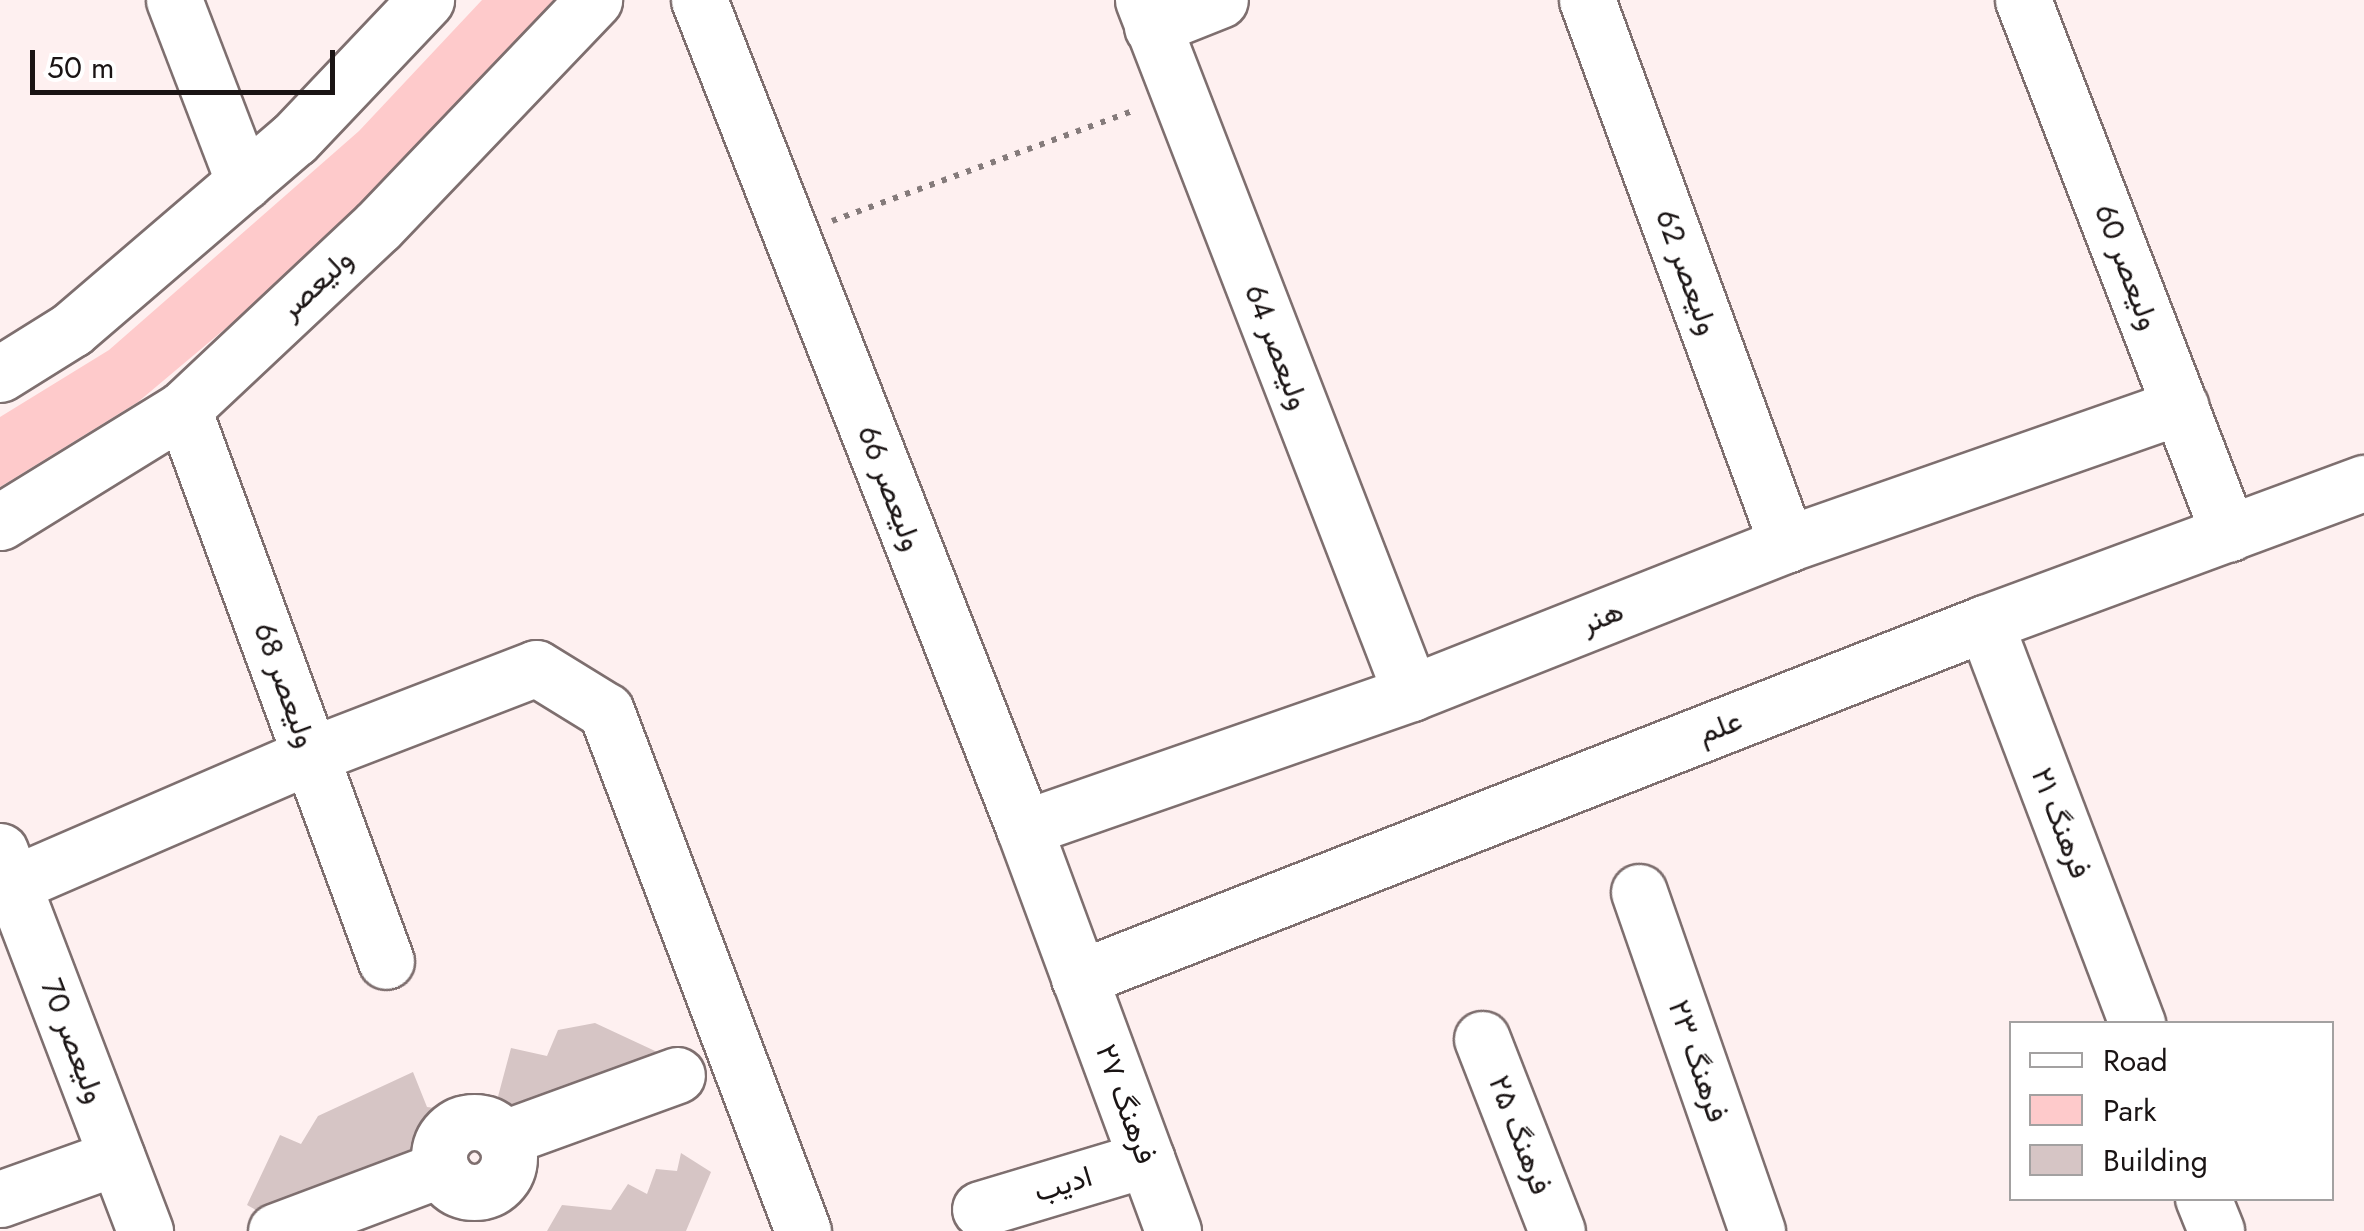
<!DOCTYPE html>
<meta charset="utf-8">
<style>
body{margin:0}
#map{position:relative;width:2364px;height:1231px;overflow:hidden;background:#fef0f0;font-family:Jost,Vazirmatn,sans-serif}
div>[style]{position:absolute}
.green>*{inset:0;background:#fecacb}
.building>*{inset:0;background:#d6c5c5}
.path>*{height:6px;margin-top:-3px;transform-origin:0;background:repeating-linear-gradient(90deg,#857b7b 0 5px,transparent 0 13px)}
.roads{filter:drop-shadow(2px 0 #7e6f6f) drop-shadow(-2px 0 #7e6f6f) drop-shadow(0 2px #7e6f6f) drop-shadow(0 -2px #7e6f6f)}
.minor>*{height:55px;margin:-27.5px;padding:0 27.5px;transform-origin:27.5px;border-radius:27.5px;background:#fff}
.minor>.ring{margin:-27.5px;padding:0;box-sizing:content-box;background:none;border:55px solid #fff;border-radius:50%}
.major>*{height:55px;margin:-27.5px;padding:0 27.5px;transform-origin:27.5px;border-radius:27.5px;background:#fff}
span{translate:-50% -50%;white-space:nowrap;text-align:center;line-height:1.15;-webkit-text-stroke:10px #fff;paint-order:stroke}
.street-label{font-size:30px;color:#1a1414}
.legend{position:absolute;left:2009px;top:1021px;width:325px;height:180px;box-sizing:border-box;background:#fff;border:2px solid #a3a1a1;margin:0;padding:12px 18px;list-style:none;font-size:30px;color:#1a1414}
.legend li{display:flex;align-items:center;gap:20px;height:50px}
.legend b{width:50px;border:2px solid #a3a1a1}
.scale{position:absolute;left:30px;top:50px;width:305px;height:45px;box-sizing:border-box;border:5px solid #1a1414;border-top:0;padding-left:12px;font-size:30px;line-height:35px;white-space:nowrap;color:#1a1414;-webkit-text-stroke:8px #fff;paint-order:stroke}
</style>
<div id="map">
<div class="green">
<div style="clip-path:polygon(482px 0,567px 0,334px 237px,138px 402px,0 487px,0 417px,109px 350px,359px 131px)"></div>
</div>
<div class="building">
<div style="clip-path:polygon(595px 1023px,668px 1057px,492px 1119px,511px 1048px,547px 1056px,558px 1030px)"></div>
<div style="clip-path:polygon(413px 1072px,427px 1107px,458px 1111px,433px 1171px,290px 1229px,247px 1205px,280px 1135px,301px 1144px,318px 1116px)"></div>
<div style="clip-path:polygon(681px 1153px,711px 1172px,686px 1231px,547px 1231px,562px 1205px,611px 1210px,628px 1184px,647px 1194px,656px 1169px,677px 1171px)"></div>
</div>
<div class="path">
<div style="left:832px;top:221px;width:323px;rotate:-20.1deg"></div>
</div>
<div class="roads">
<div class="minor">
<div style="left:174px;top:0;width:195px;rotate:69deg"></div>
<div style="left:699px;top:0;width:889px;rotate:68.57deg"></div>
<div style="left:1024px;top:828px;width:430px;rotate:69.7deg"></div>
<div style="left:1143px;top:0;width:743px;rotate:68.86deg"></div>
<div style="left:1587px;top:0;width:580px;rotate:69.81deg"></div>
<div style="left:2023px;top:0;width:572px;rotate:68.9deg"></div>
<div style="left:1152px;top:27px;width:73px;rotate:-21.7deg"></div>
<div style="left:183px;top:409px;width:588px;rotate:69.81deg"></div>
<div style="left:1985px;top:623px;width:429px;rotate:69.2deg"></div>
<div style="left:1024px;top:828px;width:410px;rotate:-19.2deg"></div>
<div style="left:1411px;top:693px;width:404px;rotate:-21.6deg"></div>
<div style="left:1787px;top:544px;width:417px;rotate:-19.3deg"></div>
<div style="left:0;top:851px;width:407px;rotate:69.1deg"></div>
<div style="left:13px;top:884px;width:325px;rotate:-23.4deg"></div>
<div style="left:311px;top:755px;width:241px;rotate:-21.1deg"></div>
<div style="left:536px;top:668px;width:82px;rotate:31.6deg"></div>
<div style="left:606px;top:711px;width:556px;rotate:69.25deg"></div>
<div style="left:1639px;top:892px;width:359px;rotate:70.8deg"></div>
<div style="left:1079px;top:978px;width:973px;rotate:-21.4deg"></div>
<div style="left:1985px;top:623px;width:404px;rotate:-20.3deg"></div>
<div style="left:1482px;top:1039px;width:206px;rotate:68.7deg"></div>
<div class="ring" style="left:439px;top:1122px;width:15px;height:15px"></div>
<div style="left:504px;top:1138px;width:184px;rotate:-20deg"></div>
<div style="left:2203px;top:1198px;width:35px;rotate:68deg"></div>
<div style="left:0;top:1199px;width:124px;rotate:-19.7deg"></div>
<div style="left:980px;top:1209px;width:174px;rotate:-16.7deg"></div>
<div style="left:276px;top:1231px;width:176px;rotate:-20.6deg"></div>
</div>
<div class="major">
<div style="left:0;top:374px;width:85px;rotate:-32deg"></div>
<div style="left:72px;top:329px;width:292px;rotate:-40.6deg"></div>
<div style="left:294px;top:139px;width:192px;rotate:-46.5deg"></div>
<div style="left:0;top:522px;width:215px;rotate:-31.7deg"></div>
<div style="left:183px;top:409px;width:267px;rotate:-43.2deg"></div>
<div style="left:378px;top:226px;width:313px;rotate:-46.3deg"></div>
</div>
</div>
<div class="street-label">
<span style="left:2127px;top:267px;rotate:69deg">ولیعصر 60</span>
<span style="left:1687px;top:272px;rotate:70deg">ولیعصر 62</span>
<span style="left:316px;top:284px;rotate:-43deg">ولیعصر</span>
<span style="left:1277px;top:347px;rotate:69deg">ولیعصر 64</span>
<span style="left:890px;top:488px;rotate:69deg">ولیعصر 66</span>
<span style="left:1602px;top:617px;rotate:-22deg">هنر</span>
<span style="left:285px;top:685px;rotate:70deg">ولیعصر 68</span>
<span style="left:1720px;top:727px;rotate:-21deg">علم</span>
<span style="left:2061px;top:823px;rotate:69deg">فرهنگ ۲۱</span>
<span style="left:73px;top:1041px;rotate:69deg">ولیعصر 70</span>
<span style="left:1698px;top:1061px;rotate:71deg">فرهنگ ۲۳</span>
<span style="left:1126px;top:1104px;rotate:70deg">فرهنگ ۲۷</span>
<span style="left:1520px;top:1135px;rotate:69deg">فرهنگ ۲۵</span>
<span style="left:1063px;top:1184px;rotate:-17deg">ادیب</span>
</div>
<ul class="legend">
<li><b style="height:12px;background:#fff"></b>Road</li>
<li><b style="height:28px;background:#fecacb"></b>Park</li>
<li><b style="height:28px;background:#d6c5c5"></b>Building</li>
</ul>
<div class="scale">50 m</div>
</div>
